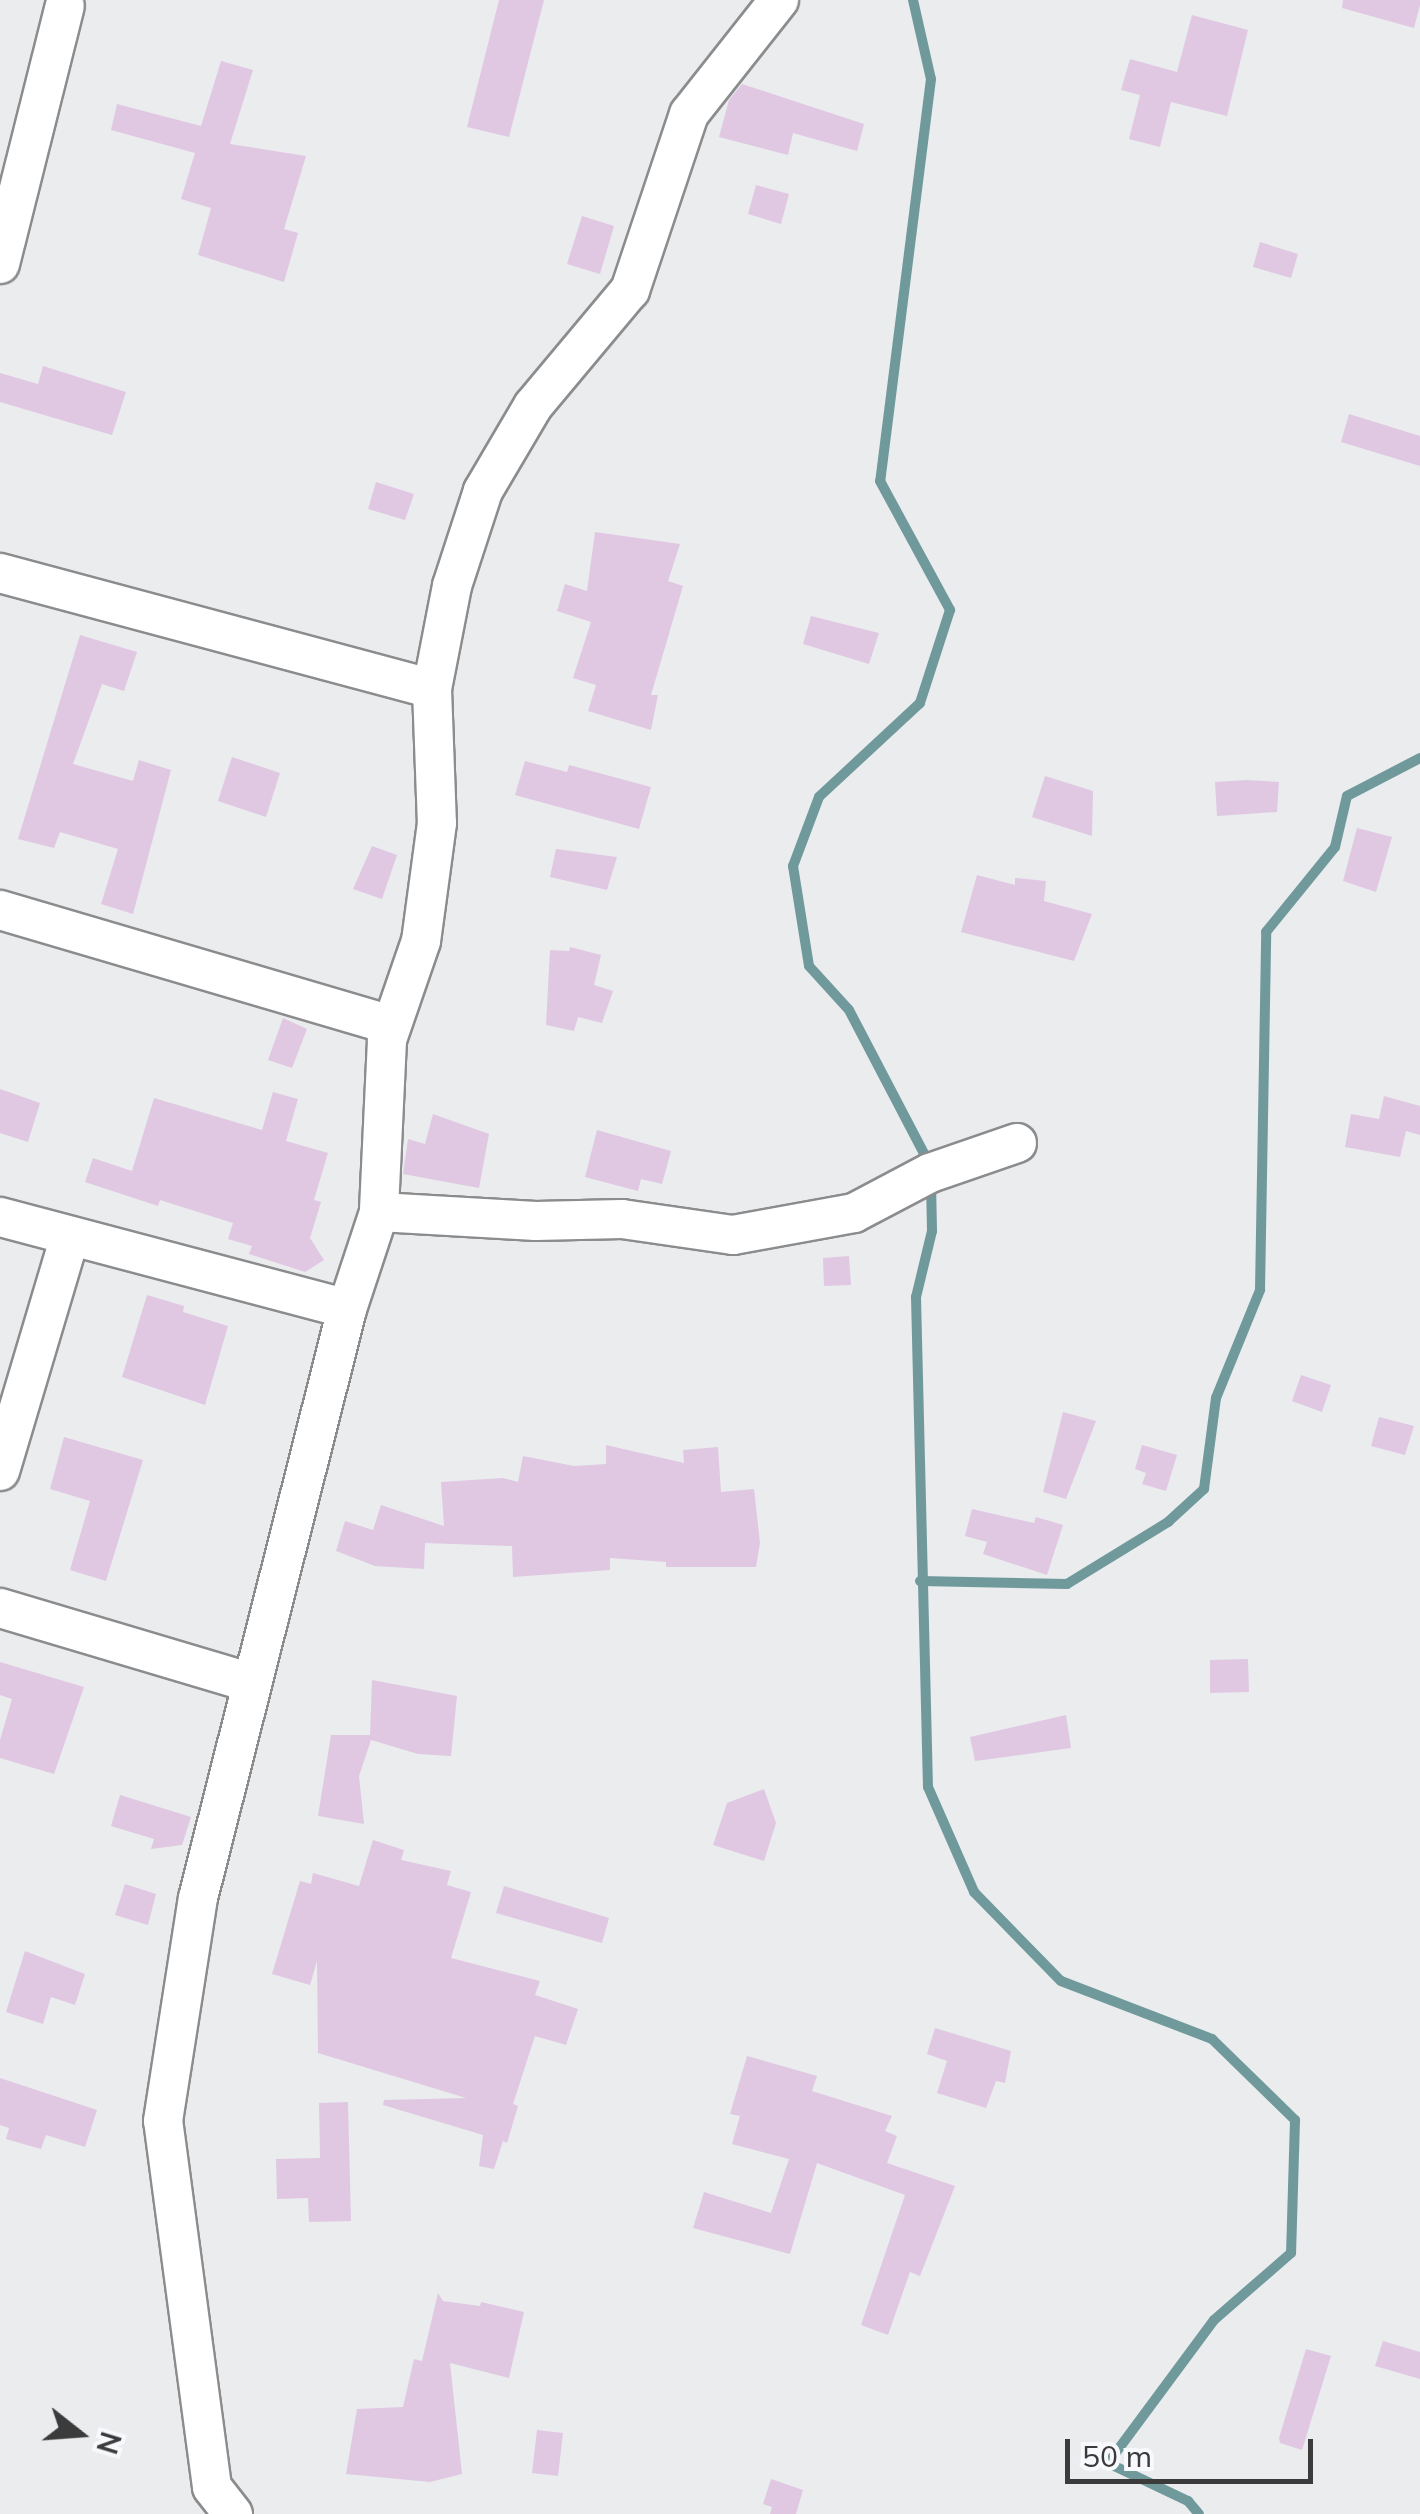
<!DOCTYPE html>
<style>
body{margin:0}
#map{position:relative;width:1420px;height:2514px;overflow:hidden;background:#eaecee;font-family:Mulish,sans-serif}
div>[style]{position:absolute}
.stream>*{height:10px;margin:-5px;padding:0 5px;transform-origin:5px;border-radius:5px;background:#70999c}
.building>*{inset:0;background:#e0c8e3}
.roads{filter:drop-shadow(2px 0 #8b8c8e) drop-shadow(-2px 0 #8b8c8e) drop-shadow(0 2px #8b8c8e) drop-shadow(0 -2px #8b8c8e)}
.minor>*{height:38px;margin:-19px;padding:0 19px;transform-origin:19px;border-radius:19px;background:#fff}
span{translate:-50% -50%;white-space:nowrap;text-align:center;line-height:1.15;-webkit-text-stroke:8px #f8f9fc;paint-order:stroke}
.north{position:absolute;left:30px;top:2384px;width:100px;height:100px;-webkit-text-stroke:8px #f8f9fc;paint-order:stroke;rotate:107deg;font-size:28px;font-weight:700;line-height:40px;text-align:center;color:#3b3b3c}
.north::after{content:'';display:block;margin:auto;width:35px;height:45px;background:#3b3b3c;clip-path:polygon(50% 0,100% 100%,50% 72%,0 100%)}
.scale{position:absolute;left:1065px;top:2439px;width:248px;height:45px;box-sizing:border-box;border:5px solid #3b3b3c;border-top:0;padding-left:12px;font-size:30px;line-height:35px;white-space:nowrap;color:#3b3b3c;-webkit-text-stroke:8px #f8f9fc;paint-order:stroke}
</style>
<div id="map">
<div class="stream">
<div style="left:913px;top:0;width:81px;rotate:77.2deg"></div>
<div style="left:931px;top:79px;width:405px;rotate:97.2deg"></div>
<div style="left:880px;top:481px;width:147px;rotate:61.5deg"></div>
<div style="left:950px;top:610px;width:98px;rotate:107.9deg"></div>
<div style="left:920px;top:703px;width:138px;rotate:137.1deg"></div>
<div style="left:819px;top:797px;width:74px;rotate:110.6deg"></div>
<div style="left:793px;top:866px;width:101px;rotate:80.9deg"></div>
<div style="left:809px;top:966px;width:59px;rotate:47.7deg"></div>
<div style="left:849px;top:1010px;width:175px;rotate:62.4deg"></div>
<div style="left:931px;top:1182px;width:49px;rotate:88.8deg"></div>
<div style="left:932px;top:1231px;width:68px;rotate:103.6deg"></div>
<div style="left:916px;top:1297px;width:490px;rotate:88.6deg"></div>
<div style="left:928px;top:1787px;width:115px;rotate:66.3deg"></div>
<div style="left:974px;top:1892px;width:124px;rotate:45.7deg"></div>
<div style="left:1061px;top:1981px;width:162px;rotate:21deg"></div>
<div style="left:1212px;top:2039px;width:116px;rotate:44.3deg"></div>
<div style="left:1295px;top:2120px;width:133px;rotate:91.7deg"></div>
<div style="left:1291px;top:2253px;width:102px;rotate:139deg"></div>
<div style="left:1214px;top:2320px;width:178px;rotate:126.5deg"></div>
<div style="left:1108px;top:2463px;width:89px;rotate:25.4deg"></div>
<div style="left:1188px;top:2501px;width:17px;rotate:50deg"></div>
<div style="left:920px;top:1581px;width:147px;rotate:1.2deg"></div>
<div style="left:1067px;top:1584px;width:119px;rotate:-31.5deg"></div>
<div style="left:1168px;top:1522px;width:49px;rotate:-42.5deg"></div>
<div style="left:1204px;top:1489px;width:92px;rotate:-82.5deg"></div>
<div style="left:1216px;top:1398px;width:117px;rotate:-67.8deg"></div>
<div style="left:1260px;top:1290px;width:358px;rotate:-89deg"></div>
<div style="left:1266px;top:932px;width:109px;rotate:-50.9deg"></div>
<div style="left:1335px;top:847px;width:52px;rotate:-76.8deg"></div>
<div style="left:1347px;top:796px;width:82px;rotate:-27.5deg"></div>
</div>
<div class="building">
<div style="clip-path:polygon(499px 0,544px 0,509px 137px,467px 127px)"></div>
<div style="clip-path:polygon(1343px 0,1420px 0,1420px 5px,1414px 28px,1342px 8px)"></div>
<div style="clip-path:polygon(1192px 15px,1248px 30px,1227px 116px,1171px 102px,1160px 147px,1129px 139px,1140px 95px,1121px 90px,1130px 59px,1177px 72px)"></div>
<div style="clip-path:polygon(221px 61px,253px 70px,230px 144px,306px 156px,284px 229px,298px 233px,284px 282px,198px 255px,211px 208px,181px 199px,195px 153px,111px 130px,117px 104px,201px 126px)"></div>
<div style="clip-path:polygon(742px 84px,864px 124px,857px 151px,793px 133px,788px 155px,719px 137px,729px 100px)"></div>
<div style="clip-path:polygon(756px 185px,789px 194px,781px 224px,748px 214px)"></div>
<div style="clip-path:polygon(582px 216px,614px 226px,600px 274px,567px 264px)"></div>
<div style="clip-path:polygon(1260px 242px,1298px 254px,1291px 278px,1253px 267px)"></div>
<div style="clip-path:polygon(43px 366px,126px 392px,112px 435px,0 402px,0 373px,38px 384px)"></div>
<div style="clip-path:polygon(1349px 414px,1420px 436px,1420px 466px,1341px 442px)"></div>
<div style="clip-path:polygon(376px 482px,414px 494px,405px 520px,368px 509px)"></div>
<div style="clip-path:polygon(595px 532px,680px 544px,668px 581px,683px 586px,651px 695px,658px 695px,651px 730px,588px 711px,596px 685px,573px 678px,591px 622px,557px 611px,565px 584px,587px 591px)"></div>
<div style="clip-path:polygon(811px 616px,879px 633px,869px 664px,803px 644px)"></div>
<div style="clip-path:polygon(80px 635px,137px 652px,124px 691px,102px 684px,73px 764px,133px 781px,139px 760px,171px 770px,133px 914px,101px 904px,118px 849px,60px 832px,54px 848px,18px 839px)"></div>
<div style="clip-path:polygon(232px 757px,280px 773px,266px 817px,218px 801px)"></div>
<div style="clip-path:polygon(525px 761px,567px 772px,569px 765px,651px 787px,639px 829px,515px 795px)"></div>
<div style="clip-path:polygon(1045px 776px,1093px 791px,1092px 836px,1032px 817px)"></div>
<div style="clip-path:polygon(1247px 780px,1279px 782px,1277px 812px,1217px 816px,1215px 782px)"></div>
<div style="clip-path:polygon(1357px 828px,1392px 837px,1376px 892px,1343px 881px)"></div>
<div style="clip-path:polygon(372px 846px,397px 855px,382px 899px,353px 889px)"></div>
<div style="clip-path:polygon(556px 849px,617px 857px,607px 890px,550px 877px)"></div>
<div style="clip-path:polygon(977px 875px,1015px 885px,1015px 878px,1046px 881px,1044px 901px,1092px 914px,1074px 961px,961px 932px)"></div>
<div style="clip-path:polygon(570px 947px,601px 955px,594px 985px,613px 991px,602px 1023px,578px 1017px,574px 1031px,546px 1025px,550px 950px,569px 951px)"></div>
<div style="clip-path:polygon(283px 1018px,307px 1029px,292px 1068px,268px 1060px)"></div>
<div style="clip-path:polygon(0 1089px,40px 1103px,28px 1142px,0 1133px)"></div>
<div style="clip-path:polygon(273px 1092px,298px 1099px,286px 1141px,328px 1153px,314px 1200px,321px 1202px,310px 1238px,324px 1260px,305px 1272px,249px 1254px,252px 1246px,228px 1239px,233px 1223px,160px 1200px,158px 1206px,85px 1182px,93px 1158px,132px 1171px,154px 1098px,262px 1130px)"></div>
<div style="clip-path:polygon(1384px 1096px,1420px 1106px,1420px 1135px,1406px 1131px,1400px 1157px,1345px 1147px,1351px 1114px,1379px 1119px)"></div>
<div style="clip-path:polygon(433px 1114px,489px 1134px,479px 1188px,403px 1174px,408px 1139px,425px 1144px)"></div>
<div style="clip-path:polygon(597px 1130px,671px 1151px,662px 1184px,641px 1179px,638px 1191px,585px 1177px)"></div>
<div style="clip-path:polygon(849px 1256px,851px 1285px,824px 1286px,823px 1258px)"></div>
<div style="clip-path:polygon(147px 1295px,184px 1306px,183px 1312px,228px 1326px,205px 1405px,122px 1377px)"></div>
<div style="clip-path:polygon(1301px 1375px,1331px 1385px,1322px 1412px,1292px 1401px)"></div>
<div style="clip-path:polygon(1063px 1412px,1096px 1421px,1066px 1499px,1043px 1492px)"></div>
<div style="clip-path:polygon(1379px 1417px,1414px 1426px,1405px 1455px,1371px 1446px)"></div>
<div style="clip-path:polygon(64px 1437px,143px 1460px,106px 1581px,70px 1570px,90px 1501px,50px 1489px)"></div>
<div style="clip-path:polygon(606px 1445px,684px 1463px,683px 1450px,718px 1447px,721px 1492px,754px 1489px,760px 1543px,756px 1567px,666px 1567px,666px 1562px,610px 1558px,610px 1570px,513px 1577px,512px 1546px,425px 1543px,424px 1569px,375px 1566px,336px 1551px,345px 1521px,373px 1530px,381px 1505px,444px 1526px,441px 1482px,503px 1478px,518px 1482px,523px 1456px,574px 1466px,606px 1464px)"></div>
<div style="clip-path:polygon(1142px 1445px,1177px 1455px,1166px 1491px,1142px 1484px,1146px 1473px,1135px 1469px)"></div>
<div style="clip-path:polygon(972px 1509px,1034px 1523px,1036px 1517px,1063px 1525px,1047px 1575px,983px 1554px,987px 1542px,965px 1536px)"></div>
<div style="clip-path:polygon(1248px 1659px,1249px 1692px,1210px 1693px,1210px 1660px)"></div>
<div style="clip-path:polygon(0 1662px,84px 1687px,54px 1774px,0 1758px,0 1740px,12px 1699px,0 1695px)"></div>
<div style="clip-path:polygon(372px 1680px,457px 1696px,451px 1756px,418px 1754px,371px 1740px,359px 1776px,364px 1824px,318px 1816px,331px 1735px,370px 1735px)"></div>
<div style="clip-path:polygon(1066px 1715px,1071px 1748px,975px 1761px,970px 1737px)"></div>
<div style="clip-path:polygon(764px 1789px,776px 1823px,764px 1861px,713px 1845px,727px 1803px)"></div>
<div style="clip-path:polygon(120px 1795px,191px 1817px,182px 1845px,151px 1849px,154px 1839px,111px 1826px)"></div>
<div style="clip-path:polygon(373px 1840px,404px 1850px,401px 1860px,451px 1871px,447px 1885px,471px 1892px,451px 1958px,540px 1981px,535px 1995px,578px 2009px,566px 2045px,535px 2036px,513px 2104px,518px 2106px,507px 2143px,503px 2141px,494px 2169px,479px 2166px,483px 2135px,383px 2105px,384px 2100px,466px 2098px,318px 2053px,317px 1961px,310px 1985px,272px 1974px,300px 1881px,311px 1884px,313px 1873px,359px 1886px)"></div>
<div style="clip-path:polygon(125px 1884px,156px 1894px,148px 1925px,115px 1915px)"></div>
<div style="clip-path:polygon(504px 1886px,609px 1918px,602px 1943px,496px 1913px)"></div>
<div style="clip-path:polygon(25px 1951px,85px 1974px,75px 2005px,51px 1997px,43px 2024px,6px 2012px)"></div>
<div style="clip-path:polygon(935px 2028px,1011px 2051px,1005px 2083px,996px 2081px,986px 2108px,937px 2093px,947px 2061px,927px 2054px)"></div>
<div style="clip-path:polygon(747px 2056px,817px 2076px,812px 2091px,892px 2116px,885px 2131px,897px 2136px,887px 2163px,955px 2186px,920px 2276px,910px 2272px,888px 2335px,861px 2325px,905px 2195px,817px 2163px,790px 2254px,693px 2228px,704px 2192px,771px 2213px,789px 2159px,732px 2144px,740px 2116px,730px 2114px)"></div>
<div style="clip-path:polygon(0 2078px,97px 2110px,85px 2147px,46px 2135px,41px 2149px,6px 2139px,9px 2128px,0 2125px)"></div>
<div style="clip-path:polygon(348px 2102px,351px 2221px,309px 2222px,308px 2198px,277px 2199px,276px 2159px,320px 2158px,319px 2103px)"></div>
<div style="clip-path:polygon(438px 2293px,443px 2301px,480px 2306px,481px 2302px,524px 2312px,509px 2378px,450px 2363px,462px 2474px,430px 2482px,346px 2474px,357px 2409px,403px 2407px,414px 2359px,422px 2361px)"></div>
<div style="clip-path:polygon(1383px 2341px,1420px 2352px,1420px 2379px,1375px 2366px)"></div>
<div style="clip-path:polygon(1306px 2349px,1331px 2356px,1302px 2450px,1280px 2443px,1279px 2438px)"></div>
<div style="clip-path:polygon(537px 2430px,563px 2433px,558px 2476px,532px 2473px)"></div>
<div style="clip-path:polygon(771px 2479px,803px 2490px,796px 2514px,770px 2514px,772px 2507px,763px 2504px)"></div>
</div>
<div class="roads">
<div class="minor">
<div style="left:779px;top:0;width:145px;rotate:128.3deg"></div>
<div style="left:689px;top:114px;width:186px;rotate:108.5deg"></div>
<div style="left:630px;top:290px;width:151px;rotate:129.9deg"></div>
<div style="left:533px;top:406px;width:99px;rotate:120.5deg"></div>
<div style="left:483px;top:491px;width:100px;rotate:108.1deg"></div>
<div style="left:452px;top:586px;width:105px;rotate:101deg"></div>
<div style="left:432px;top:689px;width:134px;rotate:87.9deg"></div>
<div style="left:437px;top:823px;width:119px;rotate:97.7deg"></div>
<div style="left:421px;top:941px;width:105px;rotate:109deg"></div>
<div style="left:387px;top:1040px;width:172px;rotate:92.7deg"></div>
<div style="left:379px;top:1212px;width:157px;rotate:3.3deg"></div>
<div style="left:536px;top:1221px;width:86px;rotate:-1.3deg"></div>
<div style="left:622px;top:1219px;width:112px;rotate:8.2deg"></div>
<div style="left:733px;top:1235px;width:123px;rotate:-10.3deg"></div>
<div style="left:854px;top:1213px;width:86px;rotate:-27.8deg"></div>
<div style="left:930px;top:1173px;width:92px;rotate:-19deg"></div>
<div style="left:0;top:264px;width:266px;rotate:-75.9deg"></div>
<div style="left:0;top:573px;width:447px;rotate:15deg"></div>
<div style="left:0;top:910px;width:407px;rotate:16.4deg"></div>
<div style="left:0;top:1217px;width:359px;rotate:14.8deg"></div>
<div style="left:0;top:1471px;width:245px;rotate:-73.4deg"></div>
<div style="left:0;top:1608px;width:263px;rotate:16.6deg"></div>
<div style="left:233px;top:2514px;width:34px;rotate:-128deg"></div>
<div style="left:212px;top:2487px;width:369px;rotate:-97.6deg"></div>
<div style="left:163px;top:2121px;width:226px;rotate:-81.1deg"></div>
<div style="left:198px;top:1898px;width:608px;rotate:-75.8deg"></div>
<div style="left:347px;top:1309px;width:102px;rotate:-71.7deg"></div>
</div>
</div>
<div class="north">N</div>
<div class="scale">50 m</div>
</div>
